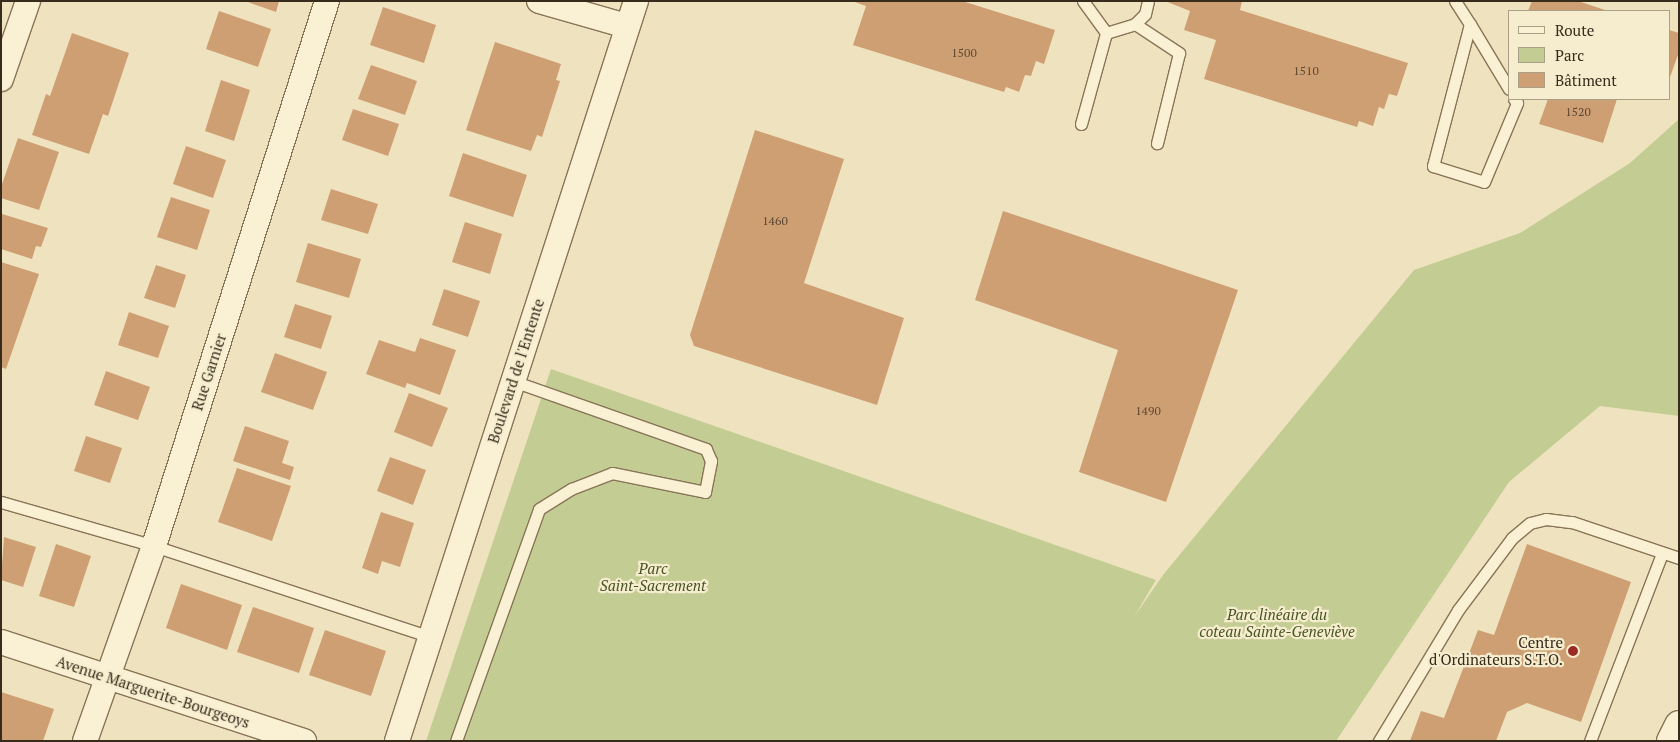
<!DOCTYPE html>
<meta charset="utf-8">
<style>
body{margin:0}
#map{position:relative;width:1680px;height:742px;overflow:hidden;background:#efe3bf;font-family:"PT Serif",serif}
div>[style]{position:absolute}
.green>*{inset:0;background:#c3cd93}
.building>*{inset:0;background:#cf9f74}
.roads{filter:drop-shadow(1px 0 #887457) drop-shadow(-1px 0 #887457) drop-shadow(0 1px #887457) drop-shadow(0 -1px #887457)}
.lane>*{height:11px;margin:-5.5px;padding:0 5.5px;transform-origin:5.5px;border-radius:5.5px;background:#faf0d3}
.street>*{height:24px;margin:-12px;padding:0 12px;transform-origin:12px;border-radius:12px;background:#faf0d3}
.secondary>*{height:28px;margin:-14px;padding:0 14px;transform-origin:14px;border-radius:14px;background:#faf0d3}
.dots>*{width:14px;height:14px;translate:-50% -50%;box-sizing:border-box;border:2px solid #f6edcf;border-radius:50%}
span{translate:-50% -50%;white-space:nowrap;text-align:center;line-height:1.15;-webkit-text-stroke:4.5px #f6edcf;paint-order:stroke}
.number-label{font-size:12px;color:#5d4832}
.number-label span{-webkit-text-stroke-width:0}
.street-label{font-size:15px;color:#372b1c}
.park-label{font-size:15px;color:#455422;font-style:italic}
.poi-label{font-size:15px;color:#372b1c}
.right{translate:-100% -50%;text-align:right}
.frame{position:absolute;inset:0;border:2px solid #372b1c;pointer-events:none}
.legend{position:absolute;left:1508px;top:10px;width:162px;height:90px;box-sizing:border-box;background:#f6edcf;border:1px solid #aa9f87;margin:0;padding:6px 9px;list-style:none;font-size:15px;color:#372b1c}
.legend li{display:flex;align-items:center;gap:10px;height:25px}
.legend b{width:25px;border:1px solid #aa9f87}
</style>
<div id="map">
<div class="green">
<div style="clip-path:polygon(1679px 119px,1679px 416px,1600px 406px,1509px 482px,1336px 741px,426px 741px,551px 369px,1156px 580px,1134px 617px,1163px 575px,1414px 270px,1520px 233px,1630px 163px)"></div>
</div>
<div class="building">
<div style="clip-path:polygon(245px 1px,279px 1px,276px 12px)"></div>
<div style="clip-path:polygon(852px 1px,962px 1px,1055px 30px,1044px 64px,1036px 61px,1031px 76px,1025px 75px,1019px 92px,1006px 87px,1004px 92px,853px 45px,866px 6px)"></div>
<div style="clip-path:polygon(1165px 1px,1242px 1px,1240px 10px,1408px 63px,1397px 96px,1389px 94px,1384px 109px,1379px 107px,1373px 126px,1359px 121px,1357px 127px,1204px 79px,1216px 40px,1184px 30px,1190px 11px)"></div>
<div style="clip-path:polygon(1532px 1px,1578px 1px,1608px 11px,1528px 11px)"></div>
<div style="clip-path:polygon(383px 7px,436px 25px,424px 63px,370px 45px)"></div>
<div style="clip-path:polygon(219px 11px,271px 29px,258px 67px,206px 49px)"></div>
<div style="clip-path:polygon(1669px 30px,1679px 33px,1679px 52px,1669px 80px)"></div>
<div style="clip-path:polygon(72px 33px,129px 53px,108px 116px,103px 114px,89px 154px,32px 135px,46px 94px,50px 96px)"></div>
<div style="clip-path:polygon(495px 42px,561px 64px,556px 80px,560px 81px,542px 137px,537px 135px,531px 151px,466px 130px)"></div>
<div style="clip-path:polygon(371px 65px,417px 81px,405px 115px,358px 99px)"></div>
<div style="clip-path:polygon(221px 80px,250px 90px,234px 141px,205px 131px)"></div>
<div style="clip-path:polygon(1548px 99px,1617px 99px,1603px 143px,1539px 124px)"></div>
<div style="clip-path:polygon(353px 109px,399px 124px,388px 156px,342px 140px)"></div>
<div style="clip-path:polygon(755px 130px,844px 159px,804px 283px,904px 318px,877px 405px,694px 346px,690px 335px)"></div>
<div style="clip-path:polygon(18px 138px,59px 152px,39px 210px,1px 198px,1px 187px)"></div>
<div style="clip-path:polygon(186px 146px,226px 160px,213px 198px,173px 184px)"></div>
<div style="clip-path:polygon(463px 153px,527px 175px,513px 217px,449px 196px)"></div>
<div style="clip-path:polygon(331px 189px,378px 204px,368px 234px,321px 220px)"></div>
<div style="clip-path:polygon(171px 197px,210px 210px,197px 250px,157px 237px)"></div>
<div style="clip-path:polygon(1003px 211px,1238px 290px,1166px 502px,1079px 472px,1118px 350px,975px 300px)"></div>
<div style="clip-path:polygon(2px 214px,48px 228px,41px 247px,36px 246px,32px 259px,1px 249px)"></div>
<div style="clip-path:polygon(465px 222px,502px 234px,490px 274px,452px 262px)"></div>
<div style="clip-path:polygon(308px 243px,361px 259px,349px 298px,296px 282px)"></div>
<div style="clip-path:polygon(1px 262px,39px 274px,6px 369px,1px 367px)"></div>
<div style="clip-path:polygon(156px 265px,186px 275px,175px 308px,144px 298px)"></div>
<div style="clip-path:polygon(444px 289px,480px 301px,468px 337px,432px 325px)"></div>
<div style="clip-path:polygon(295px 304px,332px 316px,321px 349px,284px 337px)"></div>
<div style="clip-path:polygon(129px 312px,169px 326px,158px 358px,118px 345px)"></div>
<div style="clip-path:polygon(420px 338px,456px 350px,440px 395px,407px 383px,405px 388px,366px 374px,379px 340px,415px 352px)"></div>
<div style="clip-path:polygon(275px 353px,327px 372px,313px 410px,261px 392px)"></div>
<div style="clip-path:polygon(106px 371px,150px 387px,138px 420px,94px 405px)"></div>
<div style="clip-path:polygon(409px 393px,448px 408px,432px 447px,394px 432px)"></div>
<div style="clip-path:polygon(245px 426px,289px 441px,282px 463px,294px 467px,290px 480px,233px 461px)"></div>
<div style="clip-path:polygon(86px 436px,122px 448px,110px 483px,74px 471px)"></div>
<div style="clip-path:polygon(390px 457px,426px 470px,413px 505px,377px 491px)"></div>
<div style="clip-path:polygon(237px 468px,291px 486px,272px 541px,218px 522px)"></div>
<div style="clip-path:polygon(381px 512px,414px 523px,400px 567px,382px 561px,378px 574px,362px 568px)"></div>
<div style="clip-path:polygon(4px 537px,36px 547px,23px 587px,1px 580px)"></div>
<div style="clip-path:polygon(56px 544px,91px 556px,74px 607px,39px 596px)"></div>
<div style="clip-path:polygon(1527px 544px,1631px 582px,1581px 722px,1527px 703px,1507px 712px,1496px 741px,1410px 741px,1421px 711px,1444px 718px,1478px 630px,1494px 635px)"></div>
<div style="clip-path:polygon(181px 584px,242px 605px,227px 650px,166px 628px)"></div>
<div style="clip-path:polygon(253px 607px,314px 628px,299px 673px,237px 652px)"></div>
<div style="clip-path:polygon(325px 630px,386px 651px,371px 696px,309px 675px)"></div>
<div style="clip-path:polygon(1px 692px,54px 709px,43px 741px,1px 740px)"></div>
</div>
<div class="roads">
<div class="lane">
<div style="left:1083px;top:1px;width:39px;rotate:54deg"></div>
<div style="left:1106px;top:33px;width:30px;rotate:-17deg"></div>
<div style="left:1135px;top:24px;width:14px;rotate:-45deg"></div>
<div style="left:1145px;top:14px;width:13px;rotate:-77deg"></div>
<div style="left:1455px;top:1px;width:27px;rotate:57deg"></div>
<div style="left:1135px;top:24px;width:53px;rotate:33.4deg"></div>
<div style="left:1179px;top:53px;width:93px;rotate:103.7deg"></div>
<div style="left:1509px;top:89px;width:76px;rotate:-121deg"></div>
<div style="left:1470px;top:24px;width:147px;rotate:104.6deg"></div>
<div style="left:1433px;top:166px;width:53px;rotate:17.4deg"></div>
<div style="left:1484px;top:182px;width:86px;rotate:-67.3deg"></div>
<div style="left:1517px;top:103px;width:5px;rotate:-127deg"></div>
<div style="left:1081px;top:124px;width:94px;rotate:-74.6deg"></div>
<div style="left:1px;top:502px;width:159px;rotate:16deg"></div>
<div style="left:154px;top:546px;width:291px;rotate:18.2deg"></div>
<div style="left:456px;top:741px;width:246px;rotate:-70.3deg"></div>
<div style="left:539px;top:509px;width:38px;rotate:-32deg"></div>
<div style="left:571px;top:489px;width:44px;rotate:-21.3deg"></div>
<div style="left:612px;top:473px;width:95px;rotate:11.5deg"></div>
<div style="left:705px;top:492px;width:32px;rotate:-79deg"></div>
<div style="left:711px;top:461px;width:13px;rotate:-113deg"></div>
<div style="left:706px;top:449px;width:205px;rotate:-160.6deg"></div>
<div style="left:1379px;top:741px;width:153px;rotate:-58.9deg"></div>
<div style="left:1458px;top:610px;width:90px;rotate:-53.1deg"></div>
<div style="left:1512px;top:538px;width:23px;rotate:-40deg"></div>
<div style="left:1530px;top:523px;width:16px;rotate:-14deg"></div>
<div style="left:1546px;top:519px;width:26px;rotate:7deg"></div>
<div style="left:1572px;top:522px;width:113px;rotate:18.6deg"></div>
<div style="left:1590px;top:741px;width:201px;rotate:-69deg"></div>
</div>
<div class="street">
<div style="left:539px;top:1px;width:91px;rotate:15.9deg"></div>
<div style="left:1px;top:79px;width:83px;rotate:-70.9deg"></div>
<div style="left:1px;top:642px;width:319px;rotate:18.1deg"></div>
<div style="left:85px;top:741px;width:207px;rotate:-70.5deg"></div>
<div style="left:154px;top:546px;width:572px;rotate:-72.39deg"></div>
<div style="left:397px;top:741px;width:778px;rotate:-72.1deg"></div>
</div>
<div class="secondary">
<div style="left:1671px;top:741px;width:18px;rotate:-63deg"></div>
</div>
</div>
<div class="dots">
<div style="left:1573px;top:651px;background:#992b25"></div>
</div>
<div class="number-label">
<span style="left:964px;top:53px">1500</span>
<span style="left:1306px;top:71px">1510</span>
<span style="left:1578px;top:112px">1520</span>
<span style="left:775px;top:221px">1460</span>
<span style="left:1148px;top:411px">1490</span>
</div>
<div class="street-label">
<span style="left:516px;top:371px;rotate:-72deg">Boulevard de l'Entente</span>
<span style="left:209px;top:372px;rotate:-72deg">Rue Garnier</span>
<span style="left:153px;top:692px;rotate:18deg">Avenue Marguerite-Bourgeoys</span>
</div>
<div class="park-label">
<span style="left:653px;top:577px">Parc<br>Saint-Sacrement</span>
<span style="left:1277px;top:623px">Parc linéaire du<br>coteau Sainte-Geneviève</span>
</div>
<div class="poi-label">
<span class="right" style="left:1563px;top:651px">Centre<br>d'Ordinateurs S.T.O.</span>
</div>
<div class="frame"></div>
<ul class="legend">
<li><b style="height:6px;background:#faf0d3"></b>Route</li>
<li><b style="height:14px;background:#c3cd93"></b>Parc</li>
<li><b style="height:14px;background:#cf9f74"></b>Bâtiment</li>
</ul>
</div>
